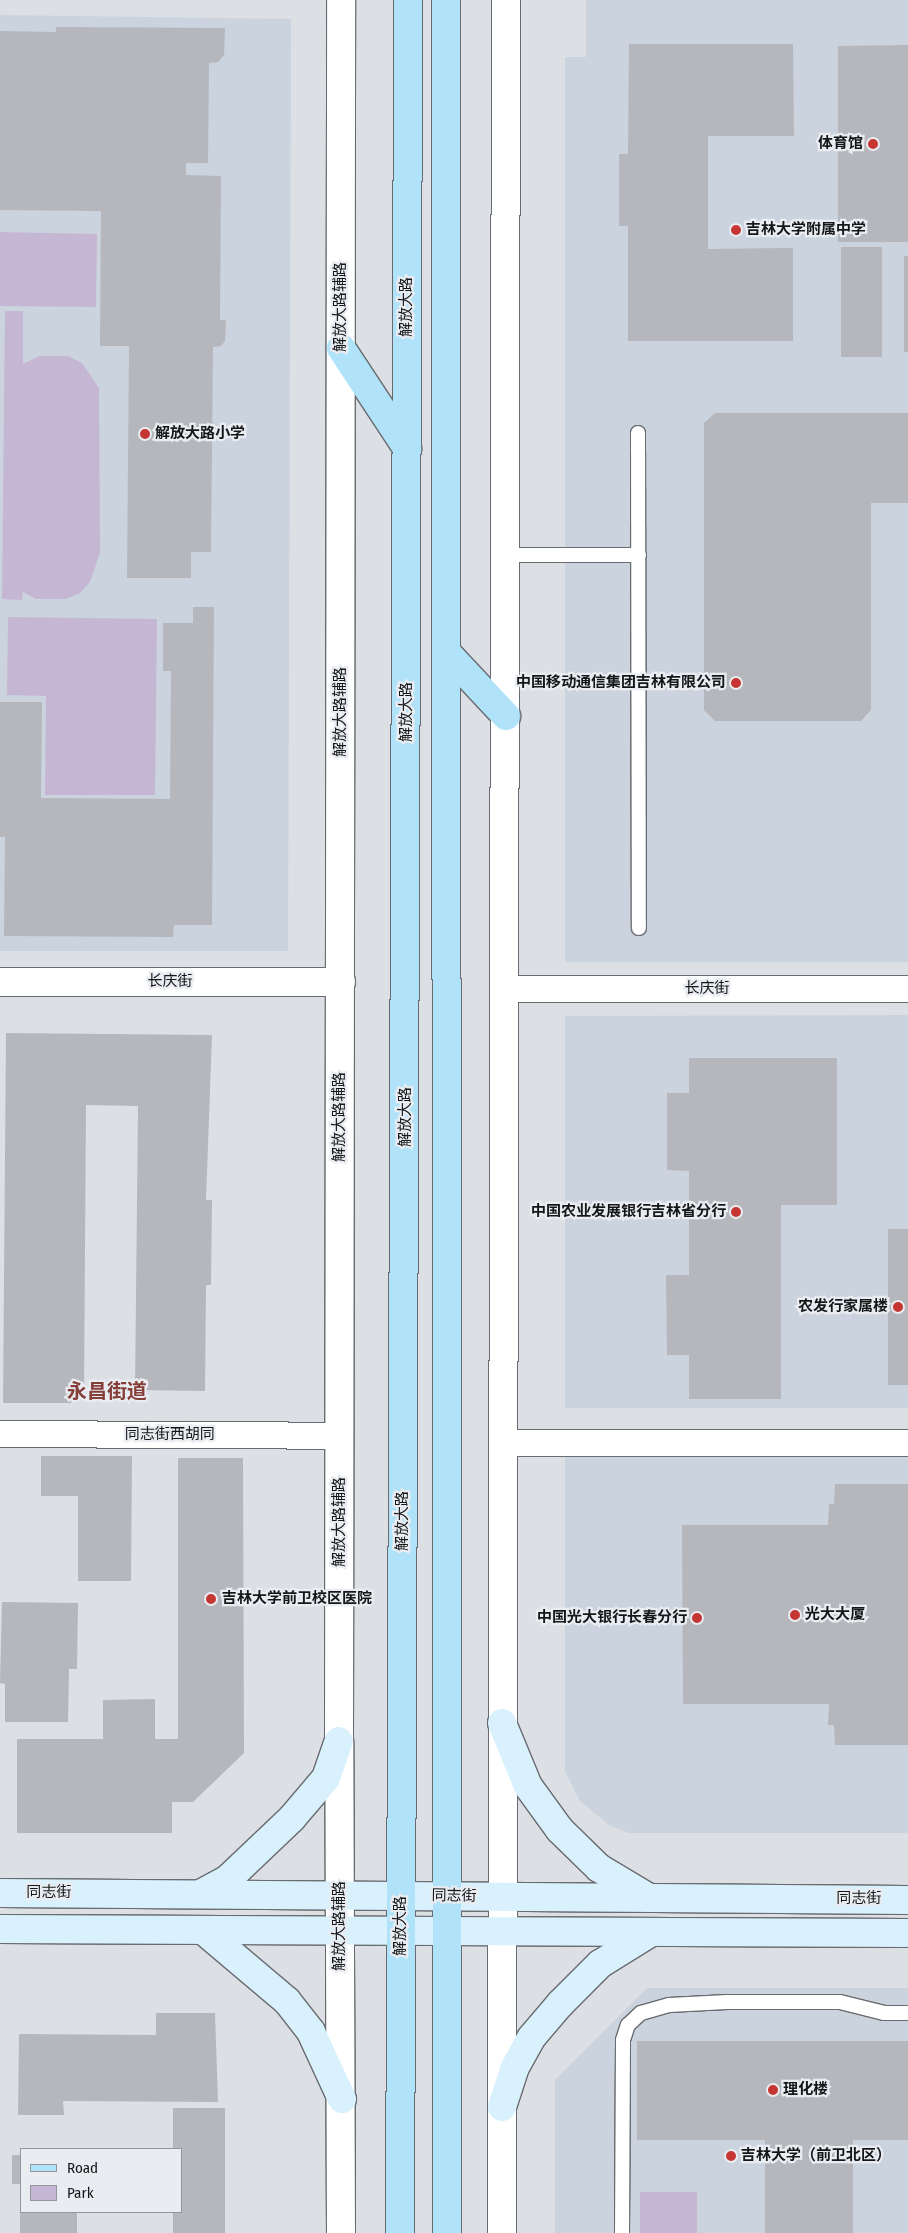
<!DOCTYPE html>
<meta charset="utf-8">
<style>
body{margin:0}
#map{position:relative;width:908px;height:2233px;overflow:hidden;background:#dcdfe4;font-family:"Fira Sans Condensed","Noto Sans SC",sans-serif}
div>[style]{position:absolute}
.built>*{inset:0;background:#cbd3de}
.green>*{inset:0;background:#c5b7d3}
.building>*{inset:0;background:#b6b7bc}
.roads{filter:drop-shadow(1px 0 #686b6f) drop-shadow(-1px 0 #686b6f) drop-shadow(0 1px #686b6f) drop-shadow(0 -1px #686b6f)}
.service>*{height:14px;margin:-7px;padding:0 7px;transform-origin:7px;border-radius:7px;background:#fff}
.minor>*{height:26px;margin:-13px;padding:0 13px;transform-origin:13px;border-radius:13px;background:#fff}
.tertiary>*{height:28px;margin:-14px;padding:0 14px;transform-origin:14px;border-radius:14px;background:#fff}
.secondary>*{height:28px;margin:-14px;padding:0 14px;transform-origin:14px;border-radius:14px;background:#d8f1fc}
.primary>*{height:28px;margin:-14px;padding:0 14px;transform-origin:14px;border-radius:14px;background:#b0e3f9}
.dots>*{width:14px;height:14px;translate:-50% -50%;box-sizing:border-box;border:2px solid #e9ecf1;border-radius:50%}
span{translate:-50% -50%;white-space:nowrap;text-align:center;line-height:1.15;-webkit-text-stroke:4.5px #e9ecf1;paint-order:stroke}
.poi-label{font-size:15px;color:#151618;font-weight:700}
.right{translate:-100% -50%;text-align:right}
.left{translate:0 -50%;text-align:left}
.street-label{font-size:15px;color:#151618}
.district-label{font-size:20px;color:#863e39;font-weight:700}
.legend{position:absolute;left:20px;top:2148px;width:162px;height:65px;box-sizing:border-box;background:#e9ecf1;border:1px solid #94969a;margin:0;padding:6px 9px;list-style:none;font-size:15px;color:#151618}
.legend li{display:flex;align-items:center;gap:10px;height:25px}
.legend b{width:25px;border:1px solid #94969a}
</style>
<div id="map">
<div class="built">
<div style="clip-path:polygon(586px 0,908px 0,908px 962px,565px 962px,565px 57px,586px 57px)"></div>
<div style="clip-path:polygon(0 15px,291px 19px,288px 951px,0 951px)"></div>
<div style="clip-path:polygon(908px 1015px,908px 1408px,565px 1408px,565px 1016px)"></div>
<div style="clip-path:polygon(565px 1452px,908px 1452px,908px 1833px,628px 1833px,609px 1825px,580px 1801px,565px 1771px)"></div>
<div style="clip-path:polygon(647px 1988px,908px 1988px,908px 2233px,555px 2233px,555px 2080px)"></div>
</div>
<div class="green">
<div style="clip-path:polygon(0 232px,97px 234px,96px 307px,0 306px)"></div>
<div style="clip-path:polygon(5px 311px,23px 311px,23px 364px,39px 356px,68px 356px,82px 363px,99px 388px,100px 553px,90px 582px,80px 593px,66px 599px,36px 599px,23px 592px,22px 600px,2px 599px)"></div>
<div style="clip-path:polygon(8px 617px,157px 619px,155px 795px,45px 795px,46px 696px,7px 695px)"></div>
<div style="clip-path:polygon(640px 2192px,697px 2192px,697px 2233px,640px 2233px)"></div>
</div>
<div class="building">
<div style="clip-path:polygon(56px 27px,225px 28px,224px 55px,218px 62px,209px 63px,208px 163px,186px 163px,186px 175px,221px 176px,220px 320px,226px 320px,225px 341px,221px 346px,213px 347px,211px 552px,191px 552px,191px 578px,127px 578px,129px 346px,100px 346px,101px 211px,0 210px,0 31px,56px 32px)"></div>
<div style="clip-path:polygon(629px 44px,793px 44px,794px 136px,708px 136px,708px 249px,793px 248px,793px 341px,628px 341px,628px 226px,619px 226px,619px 154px,628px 154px)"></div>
<div style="clip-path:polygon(908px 45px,908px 242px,838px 242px,838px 46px)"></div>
<div style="clip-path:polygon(841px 247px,882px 247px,882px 357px,841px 357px)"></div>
<div style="clip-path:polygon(904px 256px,908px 256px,908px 352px,904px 352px)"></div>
<div style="clip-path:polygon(715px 413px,908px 413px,908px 503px,871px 503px,871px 710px,861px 721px,715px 721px,704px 710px,704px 423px)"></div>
<div style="clip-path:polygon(193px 607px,214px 607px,212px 925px,174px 925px,173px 937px,4px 936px,5px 837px,0 837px,0 702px,42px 702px,41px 798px,170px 799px,171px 671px,163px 671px,163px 623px,193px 623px)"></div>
<div style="clip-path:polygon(6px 1033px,212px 1035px,206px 1200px,212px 1200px,211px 1285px,206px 1285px,205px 1391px,135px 1390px,138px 1106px,86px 1105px,84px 1395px,71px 1403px,3px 1403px)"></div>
<div style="clip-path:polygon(689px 1058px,837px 1058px,837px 1205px,781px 1205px,781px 1399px,689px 1399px,689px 1355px,667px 1355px,666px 1275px,689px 1275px,689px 1171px,667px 1170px,667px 1093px,689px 1093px)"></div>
<div style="clip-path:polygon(888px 1229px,908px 1229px,908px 1385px,888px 1385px)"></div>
<div style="clip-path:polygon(41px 1456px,132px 1456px,131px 1581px,78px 1581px,78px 1496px,41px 1496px)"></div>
<div style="clip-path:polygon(178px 1458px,243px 1458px,244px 1753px,193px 1802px,172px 1802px,172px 1833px,17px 1833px,17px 1739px,103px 1739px,103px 1700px,155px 1699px,155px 1739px,178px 1739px)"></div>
<div style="clip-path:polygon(835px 1484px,908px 1484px,908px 1745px,835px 1745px,834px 1725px,828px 1725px,829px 1704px,683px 1704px,682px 1525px,828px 1525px,829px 1504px,834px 1504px)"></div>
<div style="clip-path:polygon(2px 1602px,78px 1603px,77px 1669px,69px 1669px,68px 1722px,5px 1722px,5px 1684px,0 1683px)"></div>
<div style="clip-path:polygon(156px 2013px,215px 2013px,218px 2102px,63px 2101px,64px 2115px,18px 2115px,19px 2034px,156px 2035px)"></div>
<div style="clip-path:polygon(637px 2041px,908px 2041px,908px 2140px,853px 2140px,853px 2233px,765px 2233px,765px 2140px,637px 2140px)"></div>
<div style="clip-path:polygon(173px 2108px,225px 2108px,225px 2233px,173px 2233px,173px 2212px,181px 2212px,181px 2149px,173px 2149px)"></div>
<div style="clip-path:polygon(12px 2155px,21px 2155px,21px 2184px,12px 2184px)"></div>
<div style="clip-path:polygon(20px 2212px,77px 2212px,77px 2233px,20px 2233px)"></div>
</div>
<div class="roads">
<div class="service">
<div style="left:638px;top:433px;width:495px;rotate:89.9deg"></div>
<div style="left:506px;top:555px;width:133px"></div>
<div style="left:622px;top:2233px;width:193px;rotate:-89.7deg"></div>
<div style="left:623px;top:2040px;width:16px;rotate:-72deg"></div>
<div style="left:628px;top:2025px;width:18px;rotate:-43deg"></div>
<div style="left:641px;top:2013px;width:29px;rotate:-16deg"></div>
<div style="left:669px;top:2005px;width:58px;rotate:-3deg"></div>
<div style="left:727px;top:2002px;width:113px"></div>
<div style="left:840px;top:2002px;width:45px;rotate:14deg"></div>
<div style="left:884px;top:2013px;width:24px"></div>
</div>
<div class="minor">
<div style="left:506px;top:989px;width:402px"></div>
<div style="left:0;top:1434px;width:340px;rotate:0.3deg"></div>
<div style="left:504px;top:1443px;width:404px"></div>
</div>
<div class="tertiary">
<div style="left:0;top:982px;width:341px"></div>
<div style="left:341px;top:2233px;width:492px;rotate:-90.2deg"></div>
<div style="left:339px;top:1741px;width:1741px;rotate:-89.93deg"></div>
<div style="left:502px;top:2233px;width:2233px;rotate:-89.9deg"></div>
</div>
<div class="secondary">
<div style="left:502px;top:1723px;width:68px;rotate:67.6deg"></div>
<div style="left:528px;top:1786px;width:54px;rotate:54deg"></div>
<div style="left:560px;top:1830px;width:54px;rotate:44.3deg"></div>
<div style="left:599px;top:1868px;width:58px;rotate:31deg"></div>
<div style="left:0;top:1893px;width:908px;rotate:0.44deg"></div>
<div style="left:202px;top:1893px;width:30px;rotate:-28deg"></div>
<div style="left:228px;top:1879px;width:88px;rotate:-43.6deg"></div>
<div style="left:292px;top:1818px;width:52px;rotate:-49.6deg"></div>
<div style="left:326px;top:1778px;width:39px;rotate:-71deg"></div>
<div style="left:0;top:1929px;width:908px;rotate:0.25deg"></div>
<div style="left:203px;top:1930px;width:110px;rotate:40.2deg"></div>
<div style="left:287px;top:2001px;width:39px;rotate:52deg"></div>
<div style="left:311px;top:2032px;width:74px;rotate:65.2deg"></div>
<div style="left:502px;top:2107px;width:40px;rotate:-72deg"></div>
<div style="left:514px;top:2069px;width:35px;rotate:-61deg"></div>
<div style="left:531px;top:2038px;width:45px;rotate:-49.5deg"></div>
<div style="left:560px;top:2004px;width:57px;rotate:-45deg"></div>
<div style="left:600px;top:1964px;width:57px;rotate:-32deg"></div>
</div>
<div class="primary">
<div style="left:446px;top:0;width:2233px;rotate:89.97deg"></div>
<div style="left:341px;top:348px;width:120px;rotate:56.6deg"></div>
<div style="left:448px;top:654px;width:85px;rotate:46.9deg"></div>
<div style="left:400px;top:2233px;width:2233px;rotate:-89.79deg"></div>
</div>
</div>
<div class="dots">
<div style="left:873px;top:144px;background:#c53633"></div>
<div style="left:736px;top:230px;background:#c53633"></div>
<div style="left:145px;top:434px;background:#c53633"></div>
<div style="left:736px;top:683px;background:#c53633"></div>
<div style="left:736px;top:1212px;background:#c53633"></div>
<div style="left:898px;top:1307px;background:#c53633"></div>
<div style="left:211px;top:1599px;background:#c53633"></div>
<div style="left:795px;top:1615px;background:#c53633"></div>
<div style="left:697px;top:1618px;background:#c53633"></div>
<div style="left:773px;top:2090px;background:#c53633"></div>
<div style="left:731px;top:2156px;background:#c53633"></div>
</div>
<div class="poi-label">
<span class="right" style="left:863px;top:144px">体育馆</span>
<span class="left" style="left:746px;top:230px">吉林大学附属中学</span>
<span class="left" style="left:155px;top:434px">解放大路小学</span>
<span class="right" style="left:726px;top:683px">中国移动通信集团吉林有限公司</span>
<span class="right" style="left:726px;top:1212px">中国农业发展银行吉林省分行</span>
<span class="right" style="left:888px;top:1307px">农发行家属楼</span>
<span class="left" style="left:222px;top:1599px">吉林大学前卫校区医院</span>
<span class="left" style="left:805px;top:1615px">光大大厦</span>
<span class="right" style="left:687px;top:1618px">中国光大银行长春分行</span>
<span class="left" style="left:783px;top:2090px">理化楼</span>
<span class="left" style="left:741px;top:2156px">吉林大学（前卫北区）</span>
</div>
<div class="street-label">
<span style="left:341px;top:307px;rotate:-90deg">解放大路辅路</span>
<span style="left:407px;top:307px;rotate:-90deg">解放大路</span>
<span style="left:341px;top:712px;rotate:-90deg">解放大路辅路</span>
<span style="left:407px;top:712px;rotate:-90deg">解放大路</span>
<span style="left:170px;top:982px">长庆街</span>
<span style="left:707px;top:989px">长庆街</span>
<span style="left:340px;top:1117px;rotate:-90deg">解放大路辅路</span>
<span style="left:406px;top:1117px;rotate:-90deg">解放大路</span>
<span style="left:170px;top:1435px">同志街西胡同</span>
<span style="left:403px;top:1521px;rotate:-90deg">解放大路</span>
<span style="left:340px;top:1522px;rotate:-90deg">解放大路辅路</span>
<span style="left:49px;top:1893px">同志街</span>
<span style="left:454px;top:1896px;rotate:1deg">同志街</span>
<span style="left:859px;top:1899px">同志街</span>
<span style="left:340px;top:1926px;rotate:-90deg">解放大路辅路</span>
<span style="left:401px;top:1926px;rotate:-90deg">解放大路</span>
</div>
<div class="district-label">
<span style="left:107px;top:1391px">永昌街道</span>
</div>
<ul class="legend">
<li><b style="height:6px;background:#b0e3f9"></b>Road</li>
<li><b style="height:14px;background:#c5b7d3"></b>Park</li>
</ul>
</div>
